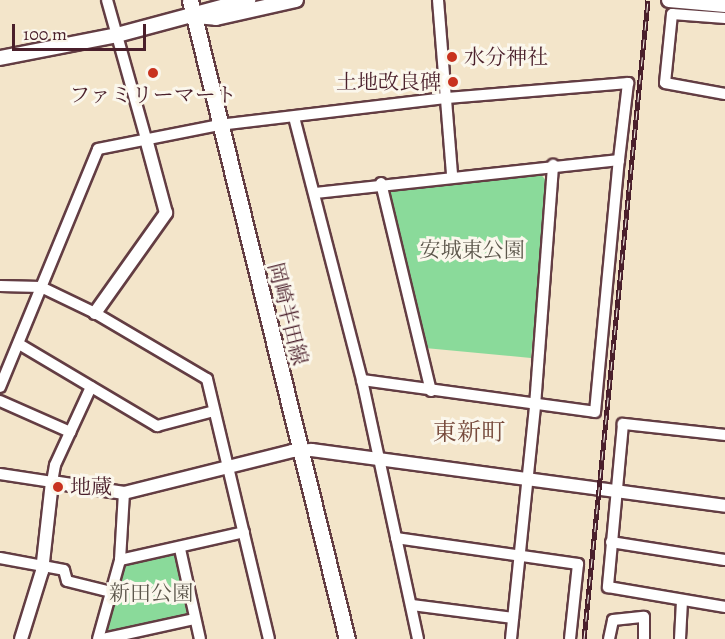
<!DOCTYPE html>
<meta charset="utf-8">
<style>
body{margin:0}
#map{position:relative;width:725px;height:639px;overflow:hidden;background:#f3e5ca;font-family:Alegreya,"Noto Serif JP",serif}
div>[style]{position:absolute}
.green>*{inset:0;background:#8ada9a}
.roads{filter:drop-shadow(2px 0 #633d43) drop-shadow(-2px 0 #633d43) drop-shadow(0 2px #633d43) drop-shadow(0 -2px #633d43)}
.minor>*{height:10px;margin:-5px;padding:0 5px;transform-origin:5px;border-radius:5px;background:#fff}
.tertiary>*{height:12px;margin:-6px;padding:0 6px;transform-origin:6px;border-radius:6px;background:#fff}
.secondary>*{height:14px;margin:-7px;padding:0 7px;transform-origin:7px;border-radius:7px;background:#fff}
.primary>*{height:15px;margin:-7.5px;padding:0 7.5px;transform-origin:7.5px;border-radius:7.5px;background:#fff}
.rail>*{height:5px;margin-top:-2.5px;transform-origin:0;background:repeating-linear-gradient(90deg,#fbf7ec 0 9px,#4a1f2b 0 18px);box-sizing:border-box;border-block:2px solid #4a1f2b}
.dots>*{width:16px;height:16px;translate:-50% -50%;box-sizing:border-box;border:3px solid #fbf7ec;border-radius:50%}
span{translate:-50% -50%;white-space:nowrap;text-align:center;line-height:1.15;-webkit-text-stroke:6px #fbf7ec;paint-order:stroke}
.poi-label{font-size:21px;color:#4a1f2b}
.left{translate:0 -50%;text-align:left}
.right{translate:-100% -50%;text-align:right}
.park-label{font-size:21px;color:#5d574c}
.street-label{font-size:21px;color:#4a1f2b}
.quarter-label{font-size:24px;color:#784c3e}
.scale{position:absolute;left:12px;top:24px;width:134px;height:27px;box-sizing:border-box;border:3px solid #4a1f2b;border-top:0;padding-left:8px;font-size:18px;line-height:21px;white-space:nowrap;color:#4a1f2b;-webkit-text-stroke:4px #fbf7ec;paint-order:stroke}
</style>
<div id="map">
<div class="green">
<div style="clip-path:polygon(539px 172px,548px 183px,531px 358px,425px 348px,389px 191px)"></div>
<div style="clip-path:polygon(177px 554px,192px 618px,105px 638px,125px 565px)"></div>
</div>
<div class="roads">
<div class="minor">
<div style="left:107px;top:0;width:144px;rotate:74.3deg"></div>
<div style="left:438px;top:0;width:176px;rotate:85.4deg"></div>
<div style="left:725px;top:18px;width:53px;rotate:-175.7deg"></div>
<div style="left:672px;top:14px;width:69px;rotate:95.8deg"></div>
<div style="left:665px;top:83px;width:61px;rotate:10.4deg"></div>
<div style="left:294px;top:117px;width:272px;rotate:75.5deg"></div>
<div style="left:362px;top:380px;width:265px;rotate:77.8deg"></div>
<div style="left:381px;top:183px;width:214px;rotate:76.5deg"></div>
<div style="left:0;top:286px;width:41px;rotate:1.4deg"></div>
<div style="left:41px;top:287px;width:60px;rotate:25.7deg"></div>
<div style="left:95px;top:313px;width:130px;rotate:30.5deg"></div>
<div style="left:207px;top:379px;width:267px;rotate:76.6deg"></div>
<div style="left:19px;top:344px;width:161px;rotate:30.7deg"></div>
<div style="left:157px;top:426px;width:59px;rotate:-14.7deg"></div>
<div style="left:362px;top:380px;width:235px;rotate:7.8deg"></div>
<div style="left:595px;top:412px;width:253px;rotate:-84.6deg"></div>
<div style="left:0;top:387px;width:257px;rotate:-67.6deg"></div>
<div style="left:98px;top:149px;width:123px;rotate:-11.2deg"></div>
<div style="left:219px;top:125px;width:230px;rotate:-6.8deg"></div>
<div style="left:447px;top:98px;width:182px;rotate:-4.7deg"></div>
<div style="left:628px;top:83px;width:78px;rotate:96.7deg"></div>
<div style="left:619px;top:160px;width:305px;rotate:173.8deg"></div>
<div style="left:0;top:401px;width:77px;rotate:23.9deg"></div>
<div style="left:725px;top:435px;width:103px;rotate:-173.8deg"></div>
<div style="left:623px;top:424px;width:164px;rotate:95.3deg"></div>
<div style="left:608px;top:587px;width:119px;rotate:9.7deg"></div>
<div style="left:0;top:474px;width:53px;rotate:8.7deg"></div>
<div style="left:52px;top:482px;width:17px;rotate:-80deg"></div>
<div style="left:55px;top:465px;width:86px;rotate:-65.2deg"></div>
<div style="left:396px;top:538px;width:184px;rotate:8.1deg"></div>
<div style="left:578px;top:564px;width:75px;rotate:96.1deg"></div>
<div style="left:611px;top:542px;width:115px;rotate:9deg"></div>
<div style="left:180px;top:549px;width:92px;rotate:77.5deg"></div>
<div style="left:0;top:558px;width:65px;rotate:10.6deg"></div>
<div style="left:64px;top:570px;width:11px;rotate:75deg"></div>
<div style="left:67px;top:581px;width:45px;rotate:14deg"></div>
<div style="left:120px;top:560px;width:127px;rotate:-12.7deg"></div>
<div style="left:412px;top:605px;width:102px;rotate:7.3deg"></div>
<div style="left:98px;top:639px;width:82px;rotate:-74.4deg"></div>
<div style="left:120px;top:560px;width:67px;rotate:-86.6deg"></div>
<div style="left:103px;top:639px;width:94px;rotate:-12.3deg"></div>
<div style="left:511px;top:639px;width:234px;rotate:-84.1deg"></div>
<div style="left:535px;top:406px;width:242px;rotate:-85.7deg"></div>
<div style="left:609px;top:639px;width:19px;rotate:-78deg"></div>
<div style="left:613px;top:620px;width:31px;rotate:-6deg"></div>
<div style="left:644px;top:617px;width:22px;rotate:90deg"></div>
<div style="left:680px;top:639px;width:39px;rotate:-87deg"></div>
</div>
<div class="tertiary">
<div style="left:95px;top:313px;width:123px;rotate:-54.6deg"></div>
<div style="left:166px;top:213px;width:77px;rotate:-105.1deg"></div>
<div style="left:21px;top:639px;width:71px;rotate:-72.8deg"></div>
<div style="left:42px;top:571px;width:90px;rotate:-83.6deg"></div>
<div style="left:52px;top:482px;width:73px;rotate:8.7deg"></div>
<div style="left:124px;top:493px;width:173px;rotate:-14deg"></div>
<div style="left:292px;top:451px;width:20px;rotate:-3deg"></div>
<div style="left:312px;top:450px;width:417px;rotate:7.7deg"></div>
</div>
<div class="secondary">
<div style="left:669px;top:0;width:56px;rotate:5.1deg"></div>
<div style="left:195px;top:16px;width:21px;rotate:5deg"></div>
<div style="left:216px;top:18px;width:82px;rotate:-12.7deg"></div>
<div style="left:0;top:58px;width:119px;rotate:-11.1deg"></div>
<div style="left:117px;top:35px;width:136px;rotate:-15deg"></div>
</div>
<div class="primary">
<div style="left:190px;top:0;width:658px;rotate:76.2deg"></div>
</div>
</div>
<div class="rail">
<div style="left:584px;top:639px;width:642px;rotate:-84.28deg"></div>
</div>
<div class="dots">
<div style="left:452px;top:57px;background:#c8321e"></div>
<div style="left:153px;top:73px;background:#c8321e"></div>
<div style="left:453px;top:82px;background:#c8321e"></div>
<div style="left:58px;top:487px;background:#c8321e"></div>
</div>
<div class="poi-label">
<span class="left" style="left:464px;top:57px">水分神社</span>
<span class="right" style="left:441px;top:82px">土地改良碑</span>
<span style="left:153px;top:95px">ファミリーマート</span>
<span class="left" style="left:70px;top:487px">地蔵</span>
</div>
<div class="park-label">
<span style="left:472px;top:250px">安城東公園</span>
<span style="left:151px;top:593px">新田公園</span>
</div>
<div class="street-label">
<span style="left:288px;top:314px;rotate:76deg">岡崎半田線</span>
</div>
<div class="quarter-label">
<span style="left:469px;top:433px">東新町</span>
</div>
<div class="scale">100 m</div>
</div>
